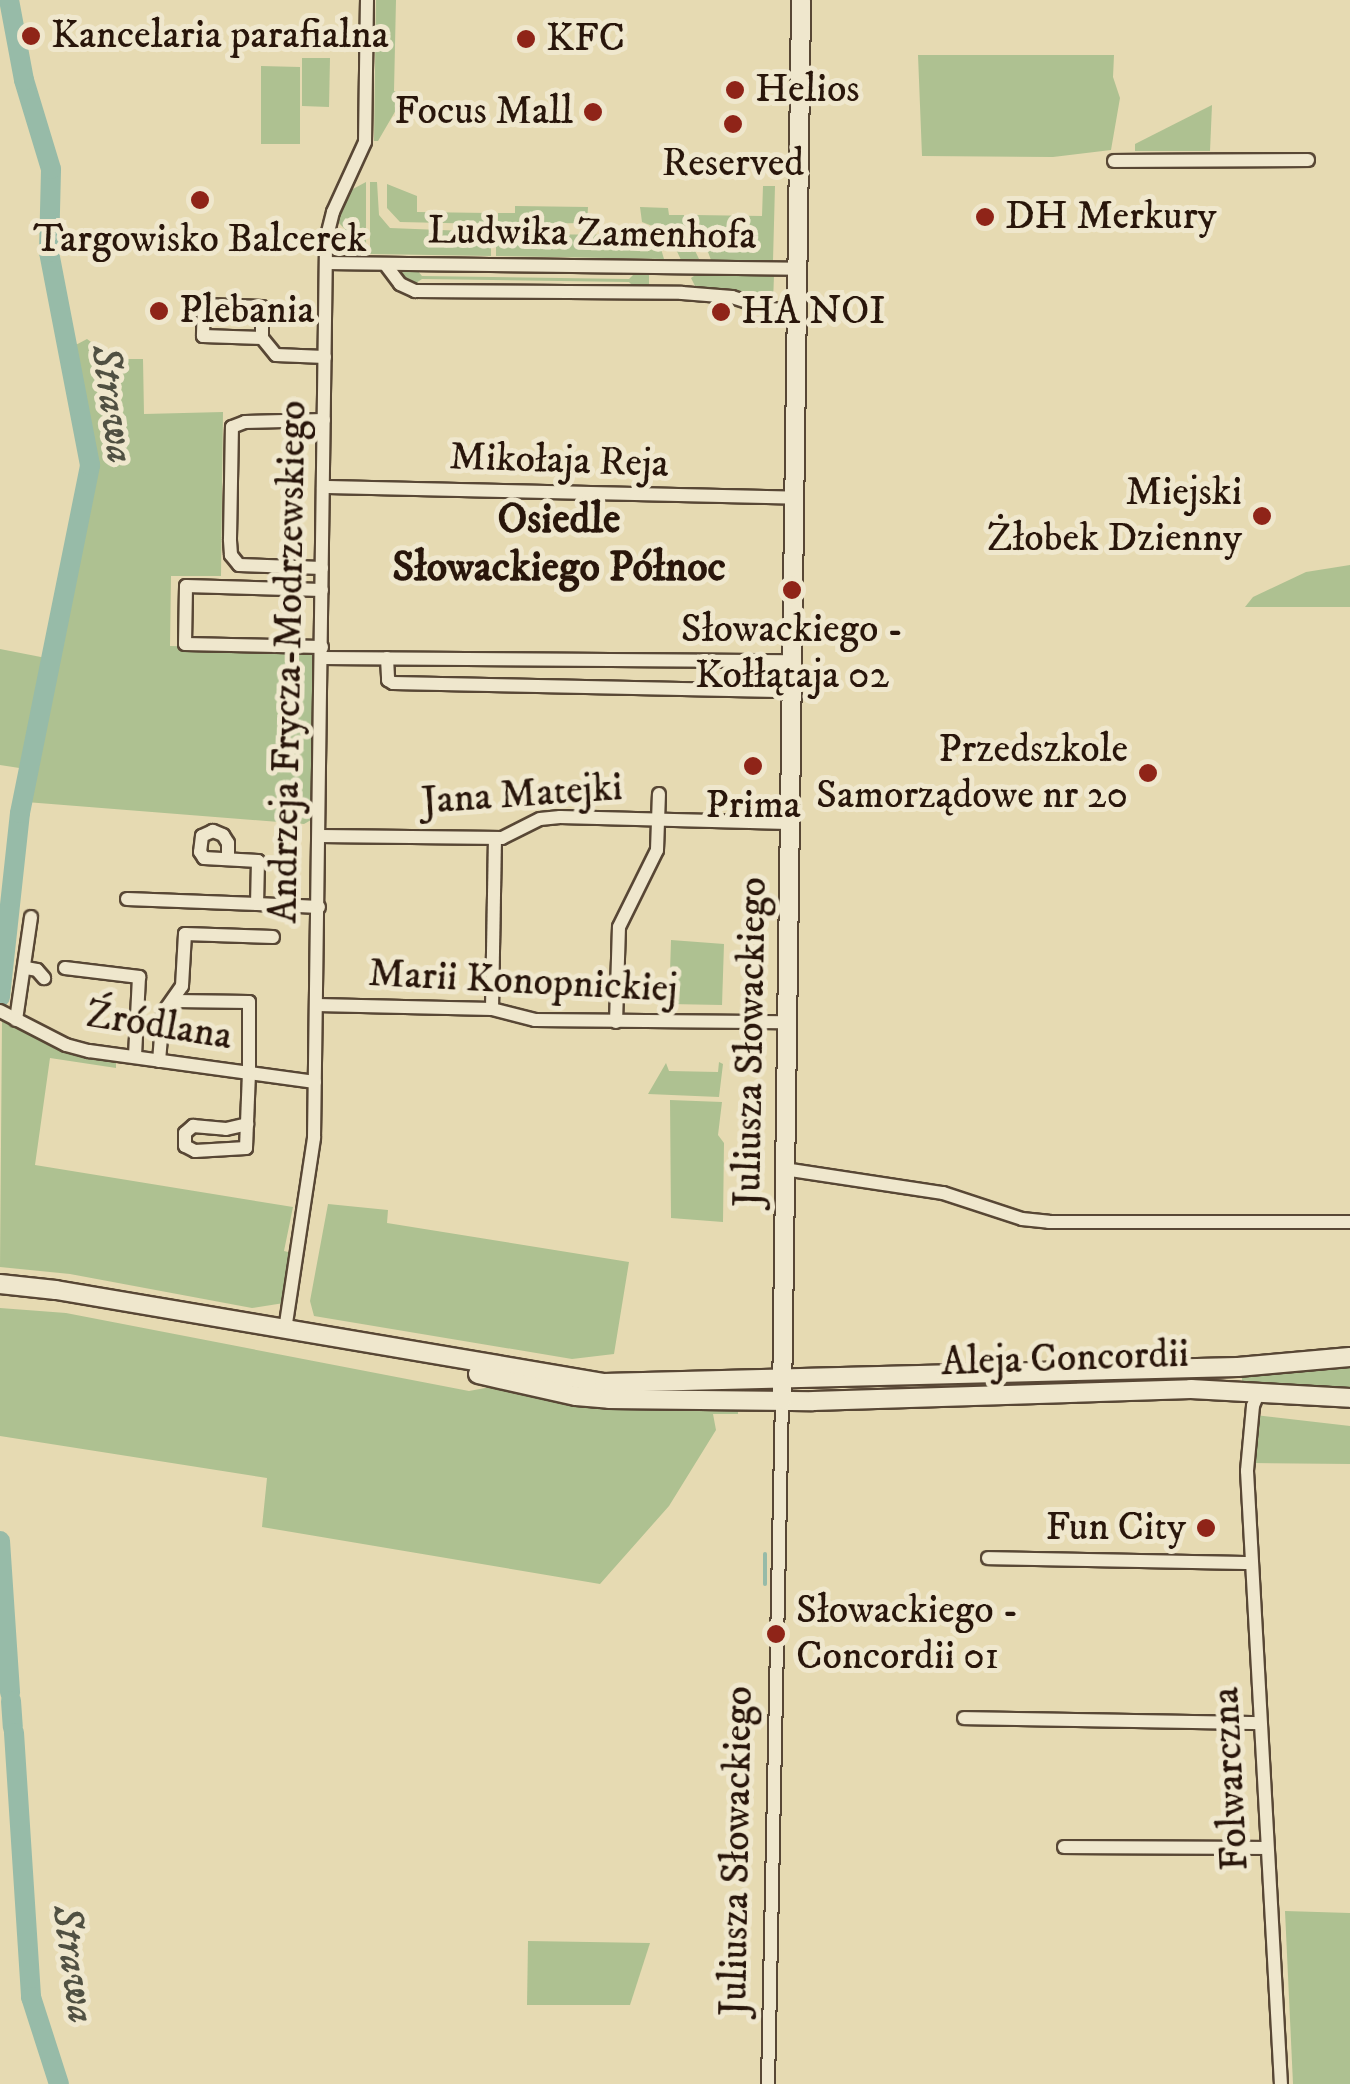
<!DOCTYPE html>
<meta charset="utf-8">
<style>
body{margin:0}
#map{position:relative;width:1350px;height:2084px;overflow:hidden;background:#e6dab2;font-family:"IM FELL DW Pica",serif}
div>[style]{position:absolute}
.green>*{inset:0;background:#aec191}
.stream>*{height:4px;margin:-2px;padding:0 2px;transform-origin:2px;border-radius:2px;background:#97bba8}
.river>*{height:20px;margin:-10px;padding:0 10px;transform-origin:10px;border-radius:10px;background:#97bba8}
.roads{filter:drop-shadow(2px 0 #584735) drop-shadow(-2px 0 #584735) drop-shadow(0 2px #584735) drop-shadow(0 -2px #584735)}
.street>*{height:12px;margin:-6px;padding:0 6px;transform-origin:6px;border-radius:6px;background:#efe7cd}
.secondary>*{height:18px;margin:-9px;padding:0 9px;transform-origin:9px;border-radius:9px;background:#efe7cd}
.dots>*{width:28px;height:28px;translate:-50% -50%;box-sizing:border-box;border:5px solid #efe7cd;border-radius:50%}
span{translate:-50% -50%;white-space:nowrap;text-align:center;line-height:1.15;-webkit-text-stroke:10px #efe7cd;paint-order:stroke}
.poi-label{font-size:40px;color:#29160b}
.left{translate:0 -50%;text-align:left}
.right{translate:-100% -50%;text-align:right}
.street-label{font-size:40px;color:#29160b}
.water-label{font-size:42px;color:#505042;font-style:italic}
.neighbourhood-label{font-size:42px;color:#29160b;font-weight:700}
</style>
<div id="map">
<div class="green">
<div style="clip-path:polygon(376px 0,396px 0,394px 91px,397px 92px,396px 110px,378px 141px,374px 141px)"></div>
<div style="clip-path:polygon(918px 55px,1114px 55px,1113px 77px,1120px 98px,1111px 150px,1053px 157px,922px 156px)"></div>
<div style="clip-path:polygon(302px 58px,330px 58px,329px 107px,302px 106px)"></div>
<div style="clip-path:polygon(261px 66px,300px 67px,300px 144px,261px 144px)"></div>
<div style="clip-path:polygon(1212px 105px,1210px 151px,1135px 151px,1135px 144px)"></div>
<div style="clip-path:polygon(366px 182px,366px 251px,337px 221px,351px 190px)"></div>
<div style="clip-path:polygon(370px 182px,377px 182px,379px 215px,390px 228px,491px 232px,491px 256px,370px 254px)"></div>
<div style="clip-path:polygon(387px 184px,417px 196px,417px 212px,489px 213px,489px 224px,400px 222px,387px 208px)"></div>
<div style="clip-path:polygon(763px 186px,775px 186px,773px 261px,711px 260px,694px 215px,762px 216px)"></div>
<div style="clip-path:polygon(515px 206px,588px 207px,587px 223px,498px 224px,498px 213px,515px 213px)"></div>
<div style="clip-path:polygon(640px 207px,668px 208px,669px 215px,684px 215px,686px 232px,699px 259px,681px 260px,668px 232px,642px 222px)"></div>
<div style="clip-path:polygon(496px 234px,645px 235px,659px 242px,664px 259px,496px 256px)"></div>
<div style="clip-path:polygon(405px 269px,417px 270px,422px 276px,629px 279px,636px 272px,649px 272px,649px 288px,635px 288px,629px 282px,422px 279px,410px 287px,400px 275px)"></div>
<div style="clip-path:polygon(697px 274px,774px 275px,773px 303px,695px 286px,691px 278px)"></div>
<div style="clip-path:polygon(87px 339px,114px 359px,143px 359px,144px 414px,223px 412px,221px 576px,171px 576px,170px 646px,313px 649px,311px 820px,304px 824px,26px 802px,92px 489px,93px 466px,70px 348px)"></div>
<div style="clip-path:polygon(1350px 565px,1350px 607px,1245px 607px,1253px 597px,1306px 572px)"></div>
<div style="clip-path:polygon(0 649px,46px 658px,26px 769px,0 765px)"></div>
<div style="clip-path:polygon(671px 940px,724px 944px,722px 1005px,669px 1004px)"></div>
<div style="clip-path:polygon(2px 1020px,74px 1055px,116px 1062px,116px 1068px,50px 1058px,35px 1165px,293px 1207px,284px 1251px,292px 1253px,284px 1303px,252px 1308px,70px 1274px,0 1267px)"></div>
<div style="clip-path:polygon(719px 1062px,723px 1064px,719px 1097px,648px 1094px,666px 1063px,669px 1071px,718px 1072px)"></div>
<div style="clip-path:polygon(670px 1100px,722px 1102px,718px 1135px,724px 1143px,723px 1222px,671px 1218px)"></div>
<div style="clip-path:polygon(328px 1204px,388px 1210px,387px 1223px,629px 1262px,614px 1354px,572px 1359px,314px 1316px,310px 1301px)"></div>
<div style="clip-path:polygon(0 1308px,66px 1313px,469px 1391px,496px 1386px,561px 1401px,738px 1404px,738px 1414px,713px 1414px,716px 1430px,669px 1506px,600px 1584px,262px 1527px,267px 1478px,0 1436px)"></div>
<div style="clip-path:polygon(1350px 1365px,1350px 1390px,1242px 1384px,1242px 1373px)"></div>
<div style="clip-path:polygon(1255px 1415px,1350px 1426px,1350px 1464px,1252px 1463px)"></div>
<div style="clip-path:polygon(1285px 1911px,1350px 1913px,1350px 2084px,1293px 2084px)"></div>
<div style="clip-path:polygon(528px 1941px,650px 1943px,630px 2005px,527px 2005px)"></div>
</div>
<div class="stream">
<div style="left:49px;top:250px;width:35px;rotate:-2deg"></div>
<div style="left:765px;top:1554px;width:30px;rotate:90deg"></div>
</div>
<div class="river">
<div style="left:0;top:997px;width:185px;rotate:-83.8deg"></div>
<div style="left:20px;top:813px;width:355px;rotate:-78.6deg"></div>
<div style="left:90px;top:465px;width:217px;rotate:-100.9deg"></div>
<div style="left:49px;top:252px;width:83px;rotate:-88.6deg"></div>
<div style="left:51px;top:169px;width:93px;rotate:-106.9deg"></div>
<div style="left:24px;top:80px;width:81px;rotate:-100.6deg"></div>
<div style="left:0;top:1541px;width:152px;rotate:86.2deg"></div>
<div style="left:11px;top:1701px;width:26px;rotate:86deg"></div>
<div style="left:14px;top:1733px;width:265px;rotate:86.3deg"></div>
<div style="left:31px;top:1997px;width:91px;rotate:72.2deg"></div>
</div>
<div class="roads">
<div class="street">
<div style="left:1114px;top:161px;width:194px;rotate:-0.3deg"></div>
<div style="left:326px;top:263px;width:472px;rotate:0.7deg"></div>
<div style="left:385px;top:264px;width:25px;rotate:53deg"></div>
<div style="left:400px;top:284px;width:17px;rotate:25deg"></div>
<div style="left:415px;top:291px;width:267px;rotate:0.4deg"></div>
<div style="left:682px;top:293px;width:50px;rotate:4.6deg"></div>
<div style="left:732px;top:297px;width:40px;rotate:18deg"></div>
<div style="left:770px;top:309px;width:27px;rotate:4deg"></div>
<div style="left:262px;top:338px;width:31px;rotate:-90deg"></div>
<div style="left:262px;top:307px;width:58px;rotate:-178deg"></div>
<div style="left:204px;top:305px;width:31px;rotate:92deg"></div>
<div style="left:203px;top:336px;width:59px;rotate:1.9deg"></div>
<div style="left:262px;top:338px;width:22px;rotate:51deg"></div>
<div style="left:276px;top:355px;width:49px;rotate:2.3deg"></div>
<div style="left:323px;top:487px;width:470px;rotate:1.3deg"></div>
<div style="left:322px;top:568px;width:83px;rotate:-177.9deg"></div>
<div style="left:239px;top:565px;width:13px;rotate:-129deg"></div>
<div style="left:231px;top:555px;width:16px;rotate:-94deg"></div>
<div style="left:230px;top:539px;width:112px;rotate:-89deg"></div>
<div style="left:232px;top:427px;width:14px;rotate:-21deg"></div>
<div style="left:245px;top:422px;width:79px;rotate:-1.5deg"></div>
<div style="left:322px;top:647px;width:137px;rotate:-178.7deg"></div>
<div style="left:185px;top:644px;width:58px;rotate:-89deg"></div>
<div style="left:186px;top:586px;width:136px;rotate:1.7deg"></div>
<div style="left:322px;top:658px;width:469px;rotate:0.4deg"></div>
<div style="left:387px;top:658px;width:22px;rotate:87deg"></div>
<div style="left:388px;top:680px;width:6px;rotate:31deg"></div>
<div style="left:393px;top:683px;width:397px;rotate:1.2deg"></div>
<div style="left:746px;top:690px;width:29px;rotate:-90deg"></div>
<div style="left:320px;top:836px;width:182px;rotate:0.6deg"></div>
<div style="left:502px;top:838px;width:42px;rotate:-26.6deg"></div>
<div style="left:540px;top:819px;width:20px;rotate:-6deg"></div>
<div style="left:560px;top:817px;width:228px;rotate:1.5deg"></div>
<div style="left:228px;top:859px;width:16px;rotate:-90deg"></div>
<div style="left:228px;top:843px;width:9px;rotate:-122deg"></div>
<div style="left:223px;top:835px;width:11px;rotate:-158deg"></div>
<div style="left:213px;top:831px;width:12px;rotate:156deg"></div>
<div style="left:202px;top:836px;width:16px;rotate:97deg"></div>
<div style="left:200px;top:852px;width:7px;rotate:56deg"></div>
<div style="left:204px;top:858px;width:54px;rotate:3.2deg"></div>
<div style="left:258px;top:861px;width:43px;rotate:91.3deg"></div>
<div style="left:257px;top:904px;width:62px;rotate:2.8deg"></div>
<div style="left:127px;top:899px;width:130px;rotate:2.2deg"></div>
<div style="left:26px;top:968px;width:11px;rotate:10deg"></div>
<div style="left:37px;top:970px;width:11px;rotate:49deg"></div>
<div style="left:65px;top:968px;width:75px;rotate:6.9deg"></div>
<div style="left:139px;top:977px;width:80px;rotate:92.9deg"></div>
<div style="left:175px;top:1001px;width:74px;rotate:0.8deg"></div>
<div style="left:249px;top:1002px;width:71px;rotate:90deg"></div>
<div style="left:249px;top:1073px;width:75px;rotate:92.3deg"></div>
<div style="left:246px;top:1148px;width:51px;rotate:176.6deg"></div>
<div style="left:195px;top:1151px;width:11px;rotate:-153deg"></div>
<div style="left:185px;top:1146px;width:13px;rotate:-90deg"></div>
<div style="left:185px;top:1133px;width:11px;rotate:-41deg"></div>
<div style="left:193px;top:1126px;width:33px;rotate:5deg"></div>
<div style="left:226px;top:1129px;width:22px;rotate:-13deg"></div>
<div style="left:317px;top:1005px;width:175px;rotate:1.3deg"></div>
<div style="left:492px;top:1009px;width:44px;rotate:14.3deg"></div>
<div style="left:535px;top:1020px;width:250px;rotate:0.5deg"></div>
<div style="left:492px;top:1009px;width:171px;rotate:-89deg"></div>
<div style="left:0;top:1011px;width:74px;rotate:27.3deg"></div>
<div style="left:66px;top:1045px;width:24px;rotate:15deg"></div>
<div style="left:89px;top:1051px;width:228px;rotate:7.8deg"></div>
<div style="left:16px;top:1020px;width:104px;rotate:-81.7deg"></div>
<div style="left:616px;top:1022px;width:95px;rotate:-88.2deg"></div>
<div style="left:619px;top:927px;width:86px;rotate:-63.7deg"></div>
<div style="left:657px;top:850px;width:56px;rotate:-88deg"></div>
<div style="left:159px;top:1061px;width:48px;rotate:-85.2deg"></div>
<div style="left:163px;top:1013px;width:33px;rotate:-55deg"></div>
<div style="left:182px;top:986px;width:52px;rotate:-86.7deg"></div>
<div style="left:185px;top:934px;width:88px;rotate:2deg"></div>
<div style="left:784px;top:1169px;width:161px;rotate:8.6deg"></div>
<div style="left:943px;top:1193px;width:83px;rotate:18.2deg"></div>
<div style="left:1022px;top:1219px;width:27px;rotate:6deg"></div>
<div style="left:1049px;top:1222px;width:301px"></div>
<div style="left:285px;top:1330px;width:194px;rotate:-81.4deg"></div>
<div style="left:314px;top:1138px;width:898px;rotate:-89.23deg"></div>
<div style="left:326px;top:240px;width:29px;rotate:-76deg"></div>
<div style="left:333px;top:212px;width:77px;rotate:-65.4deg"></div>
<div style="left:365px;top:142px;width:142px;rotate:-89.2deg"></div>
<div style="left:1259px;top:1391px;width:16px;rotate:112deg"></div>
<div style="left:1253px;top:1406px;width:65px;rotate:95.3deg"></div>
<div style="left:1247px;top:1471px;width:614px;rotate:86.83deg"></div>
<div style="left:988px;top:1558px;width:264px;rotate:1.1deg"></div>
<div style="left:964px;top:1718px;width:296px;rotate:1deg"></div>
<div style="left:1064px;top:1847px;width:203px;rotate:0.3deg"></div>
<div style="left:768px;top:2084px;width:684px;rotate:-88.83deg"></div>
</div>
<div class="secondary">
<div style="left:0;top:1284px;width:56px;rotate:6.1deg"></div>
<div style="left:56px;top:1290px;width:556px;rotate:9.63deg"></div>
<div style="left:604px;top:1383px;width:634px;rotate:-1.45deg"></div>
<div style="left:1238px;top:1367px;width:112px;rotate:-5.1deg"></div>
<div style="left:478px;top:1374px;width:100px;rotate:12.7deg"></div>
<div style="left:576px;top:1396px;width:33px;rotate:5deg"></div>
<div style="left:609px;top:1399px;width:204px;rotate:0.6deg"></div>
<div style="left:813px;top:1401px;width:378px;rotate:-1.8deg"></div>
<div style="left:1191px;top:1389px;width:159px;rotate:3.2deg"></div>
<div style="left:782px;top:1400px;width:1400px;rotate:-89.22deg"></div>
</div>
</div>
<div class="dots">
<div style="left:31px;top:36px;background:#8f2418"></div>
<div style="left:526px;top:39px;background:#8f2418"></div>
<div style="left:735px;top:90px;background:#8f2418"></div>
<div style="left:593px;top:112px;background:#8f2418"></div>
<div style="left:733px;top:124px;background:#8f2418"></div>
<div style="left:200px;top:200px;background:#8f2418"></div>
<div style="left:985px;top:217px;background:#8f2418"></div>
<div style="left:159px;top:311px;background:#8f2418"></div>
<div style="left:721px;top:312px;background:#8f2418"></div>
<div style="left:1262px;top:516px;background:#8f2418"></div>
<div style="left:792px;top:590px;background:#8f2418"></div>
<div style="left:753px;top:766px;background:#8f2418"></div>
<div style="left:1148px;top:773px;background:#8f2418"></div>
<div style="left:1206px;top:1528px;background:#8f2418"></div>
<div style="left:776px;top:1634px;background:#8f2418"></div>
</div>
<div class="poi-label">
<span class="left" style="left:51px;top:36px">Kancelaria parafialna</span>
<span class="left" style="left:546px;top:39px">KFC</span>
<span class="left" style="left:755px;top:90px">Helios</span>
<span class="right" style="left:573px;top:112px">Focus Mall</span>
<span style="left:733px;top:164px">Reserved</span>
<span class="left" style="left:1005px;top:217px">DH Merkury</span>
<span style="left:200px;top:240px">Targowisko Balcerek</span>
<span class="left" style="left:179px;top:311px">Plebania</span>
<span class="left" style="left:741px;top:312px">HA NOI</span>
<span class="right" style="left:1242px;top:516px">Miejski<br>Żłobek Dzienny</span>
<span style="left:792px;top:653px">Słowackiego -<br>Kołłątaja 02</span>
<span class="right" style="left:1128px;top:773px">Przedszkole<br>Samorządowe nr 20</span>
<span style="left:753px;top:806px">Prima</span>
<span class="right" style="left:1186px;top:1528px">Fun City</span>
<span class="left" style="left:796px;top:1634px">Słowackiego -<br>Concordii 01</span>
</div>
<div class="street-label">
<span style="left:592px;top:234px;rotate:1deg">Ludwika Zamenhofa</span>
<span style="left:559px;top:461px;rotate:2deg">Mikołaja Reja</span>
<span style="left:289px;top:662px;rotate:-89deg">Andrzeja Frycza-Modrzewskiego</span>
<span style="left:522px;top:795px;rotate:-4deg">Jana Matejki</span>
<span style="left:523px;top:982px;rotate:3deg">Marii Konopnickiej</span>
<span style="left:159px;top:1026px;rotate:9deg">Źródlana</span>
<span style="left:751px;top:1042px;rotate:-89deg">Juliusza Słowackiego</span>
<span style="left:1065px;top:1359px;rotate:-2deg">Aleja Concordii</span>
<span style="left:1231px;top:1779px;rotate:-93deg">Folwarczna</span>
<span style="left:737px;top:1851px;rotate:-89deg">Juliusza Słowackiego</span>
</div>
<div class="water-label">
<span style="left:112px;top:404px;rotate:82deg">Strawa</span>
<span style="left:73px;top:1964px;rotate:82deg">Strawa</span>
</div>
<div class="neighbourhood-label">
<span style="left:559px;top:544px">Osiedle<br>Słowackiego Północ</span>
</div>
</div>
